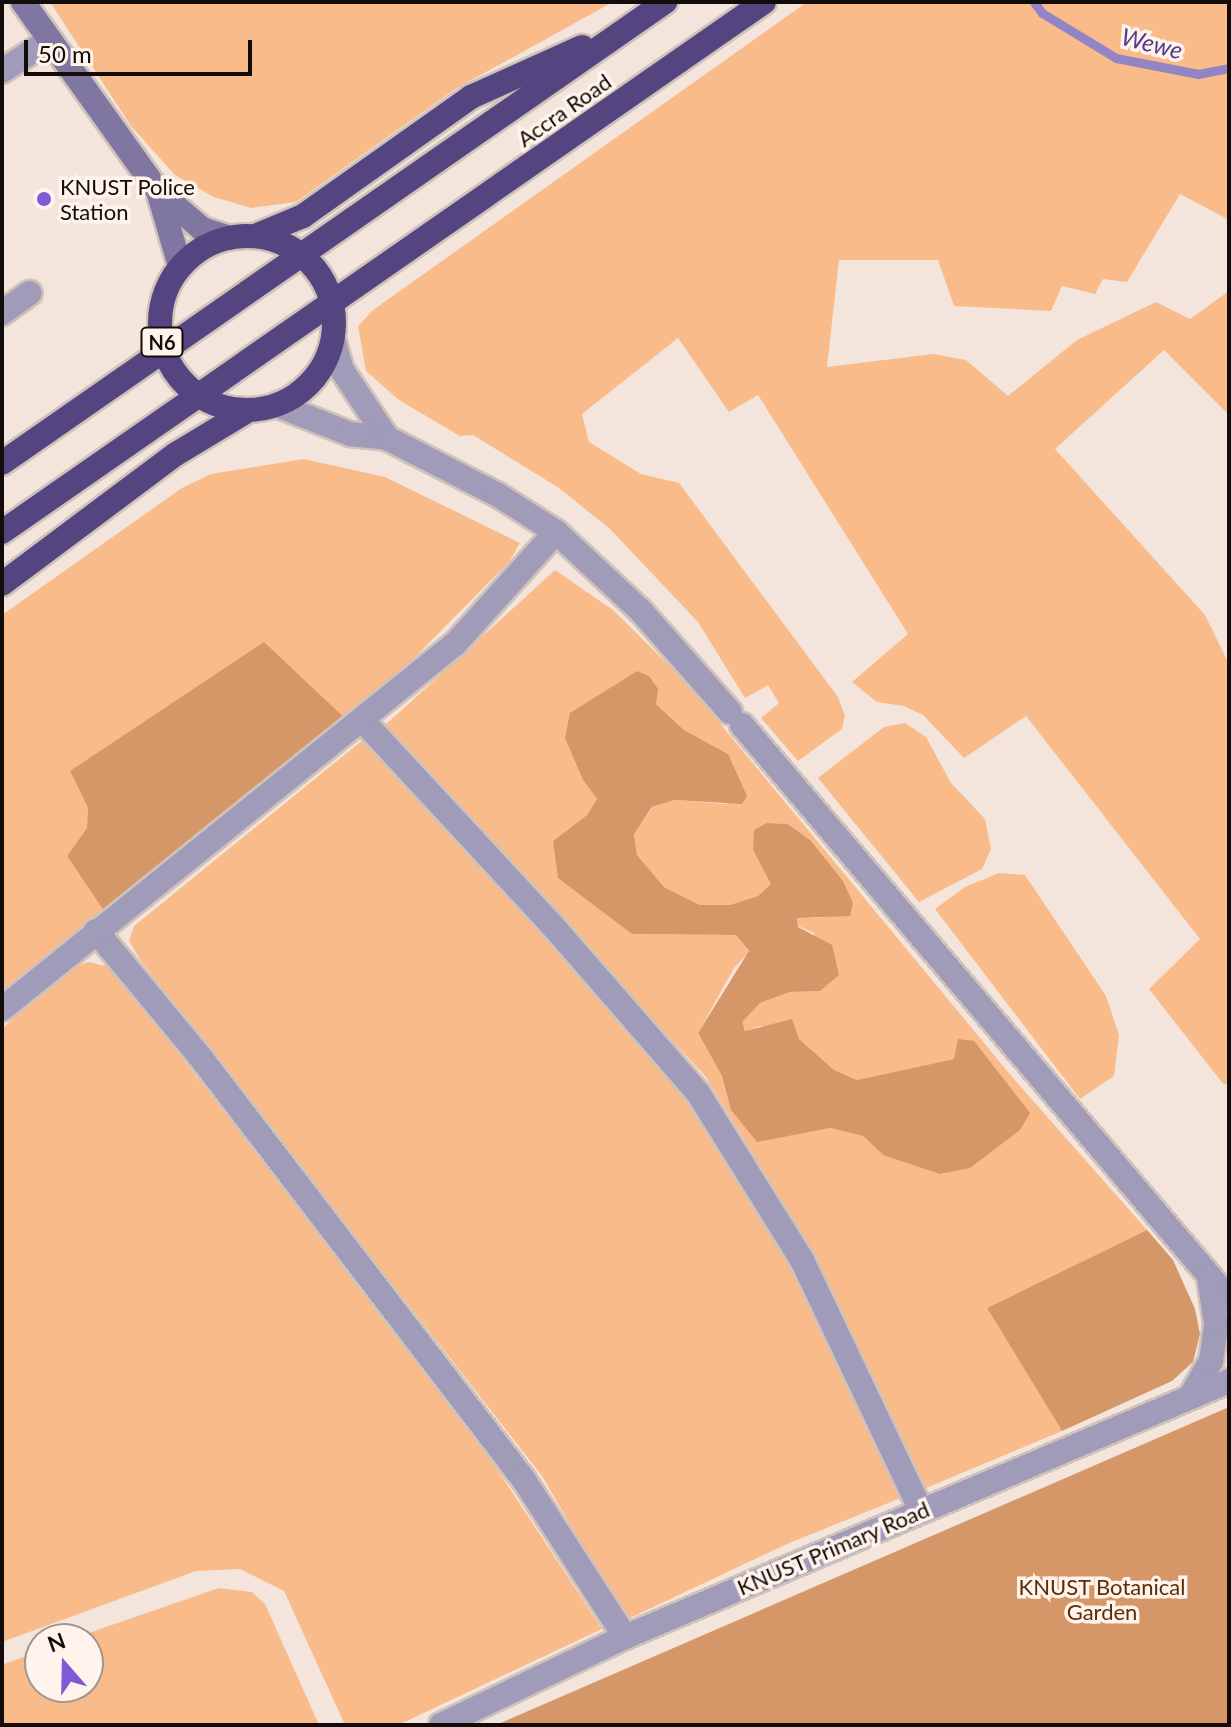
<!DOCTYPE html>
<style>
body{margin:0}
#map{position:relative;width:1231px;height:1727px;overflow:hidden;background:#f3e5db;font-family:Lato,sans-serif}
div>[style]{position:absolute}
.green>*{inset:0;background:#fabb8b}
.forest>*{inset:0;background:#d59767}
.stream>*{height:9px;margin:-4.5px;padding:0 4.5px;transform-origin:4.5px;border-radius:4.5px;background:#9384c6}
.roads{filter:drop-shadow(2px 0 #cfc2ba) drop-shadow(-2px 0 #cfc2ba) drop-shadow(0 2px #cfc2ba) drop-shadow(0 -2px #cfc2ba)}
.street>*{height:24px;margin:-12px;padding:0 12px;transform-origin:12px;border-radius:12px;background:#a19bba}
.secondary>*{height:24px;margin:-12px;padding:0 12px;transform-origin:12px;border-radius:12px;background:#7f76a2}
.highway>*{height:24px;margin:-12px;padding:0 12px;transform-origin:12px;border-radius:12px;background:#544480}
.highway>.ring{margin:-12px;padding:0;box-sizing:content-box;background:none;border:24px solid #544480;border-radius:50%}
.dots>*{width:22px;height:22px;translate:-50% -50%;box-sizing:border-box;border:4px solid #fff3eb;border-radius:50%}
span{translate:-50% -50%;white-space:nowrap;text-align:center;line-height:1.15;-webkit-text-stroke:7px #fff3eb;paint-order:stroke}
.shield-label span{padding:2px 6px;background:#fff3eb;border:2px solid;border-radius:6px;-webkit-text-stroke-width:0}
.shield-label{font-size:20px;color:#120d0a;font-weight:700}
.street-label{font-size:22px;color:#120d0a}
.poi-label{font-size:22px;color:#120d0a}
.left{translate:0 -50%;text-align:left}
.park-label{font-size:22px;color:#582f08}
.water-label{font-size:24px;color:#533b8b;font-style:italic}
.frame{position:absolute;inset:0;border:4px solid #120d0a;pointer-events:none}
.north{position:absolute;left:24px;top:1623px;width:80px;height:80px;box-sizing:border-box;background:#fff3eb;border:2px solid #a09791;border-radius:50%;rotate:340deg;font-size:22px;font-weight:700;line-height:32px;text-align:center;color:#120d0a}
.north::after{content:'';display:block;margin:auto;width:28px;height:36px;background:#7f5ad4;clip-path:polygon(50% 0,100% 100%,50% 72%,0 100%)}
.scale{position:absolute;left:24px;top:40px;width:228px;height:36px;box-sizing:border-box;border:4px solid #120d0a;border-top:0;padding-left:10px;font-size:24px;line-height:28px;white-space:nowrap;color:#120d0a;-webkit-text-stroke:6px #fff3eb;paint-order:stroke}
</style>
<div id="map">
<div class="green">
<div style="clip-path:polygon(50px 2px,613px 2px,457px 88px,296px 202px,251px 208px,214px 197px,175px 175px,131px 126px)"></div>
<div style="clip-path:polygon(807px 2px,1229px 2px,1229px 220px,1180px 194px,1127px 282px,1103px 279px,1095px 294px,1062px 286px,1051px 311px,954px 306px,938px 260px,839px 260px,827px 367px,933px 354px,966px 360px,1008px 396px,1077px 340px,1156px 302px,1190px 319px,1229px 291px,1229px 415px,1164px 350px,1055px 449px,1205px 615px,1229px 664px,1229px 1081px,1224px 1085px,1149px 989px,1200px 939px,1026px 716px,964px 758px,923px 715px,904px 706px,877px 702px,852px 682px,908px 634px,758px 395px,729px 412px,678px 338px,582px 414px,589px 442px,641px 474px,679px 483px,838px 697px,845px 716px,842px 729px,798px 761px,761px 718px,779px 703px,768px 685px,745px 698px,698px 622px,610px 529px,559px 488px,473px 435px,460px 436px,399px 400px,366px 371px,358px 326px,373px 310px)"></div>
<div style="clip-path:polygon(304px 459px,385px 477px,520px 543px,509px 562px,350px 723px,70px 771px,88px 808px,87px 828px,67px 856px,104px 911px,2px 997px,2px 615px,182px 488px,211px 474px)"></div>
<div style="clip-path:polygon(evenodd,555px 570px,613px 610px,685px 681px,1013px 1078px,1147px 1230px,987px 1308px,1062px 1431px,926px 1488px,800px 1230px,706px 1077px,381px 729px,555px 570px,637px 671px,656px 704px,684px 730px,728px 754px,727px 804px,675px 800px,653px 807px,634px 833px,637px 855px,664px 887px,700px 905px,730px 905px,758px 896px,772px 884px,753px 850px,767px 823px,788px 824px,810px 840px,821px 918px,797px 917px,798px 926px,814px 933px,820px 991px,790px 992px,760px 1003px,741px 1022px,746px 1031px,760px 1026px,799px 1039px,834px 1070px,857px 1080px,954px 1059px,883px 1155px,863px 1136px,830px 1128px,798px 1133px,731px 1110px,722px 1076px,698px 1033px,734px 968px,749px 952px,736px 935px,632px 934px,553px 841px,587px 815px,597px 799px,583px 780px,570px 714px,637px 671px)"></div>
<div style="clip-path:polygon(905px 723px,926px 737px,951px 783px,985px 819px,991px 849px,982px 869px,919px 902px,818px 778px,884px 727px)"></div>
<div style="clip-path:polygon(364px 739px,545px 934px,692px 1108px,799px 1275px,903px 1497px,787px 1544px,626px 1620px,542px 1476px,141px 961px,129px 941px,134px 926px)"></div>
<div style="clip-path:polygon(999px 873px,1025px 875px,1106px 996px,1119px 1035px,1114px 1076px,1080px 1099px,935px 909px,965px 887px)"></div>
<div style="clip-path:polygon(88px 962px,111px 967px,347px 1270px,495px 1466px,602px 1629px,398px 1725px,345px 1725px,284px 1591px,240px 1569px,196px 1571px,2px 1642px,2px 1029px,67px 970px)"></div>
<div style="clip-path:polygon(219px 1588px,252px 1592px,265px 1604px,319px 1725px,2px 1725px,2px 1665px,40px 1651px,40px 1687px,88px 1687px,88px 1639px,71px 1639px)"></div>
</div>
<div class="forest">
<div style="clip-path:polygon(264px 642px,350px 723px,104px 911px,67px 856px,87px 828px,88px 808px,70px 771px)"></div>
<div style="clip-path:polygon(637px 671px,649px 676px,658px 689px,656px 704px,684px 730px,728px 754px,747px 796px,742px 804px,675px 800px,652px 807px,634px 834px,637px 855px,664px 887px,700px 905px,730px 905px,758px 896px,771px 884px,753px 850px,754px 830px,767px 823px,788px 824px,810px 840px,843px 881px,853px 903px,850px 916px,797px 918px,798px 927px,832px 945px,839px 975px,820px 991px,790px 992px,760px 1003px,742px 1022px,745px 1031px,792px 1019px,799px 1039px,834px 1070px,857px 1080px,954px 1059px,958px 1039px,974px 1041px,1030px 1113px,1020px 1130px,970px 1168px,940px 1174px,883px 1155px,863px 1136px,830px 1128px,757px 1142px,731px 1110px,722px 1076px,698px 1033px,749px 951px,736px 935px,632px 934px,558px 878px,553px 841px,587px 815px,597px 799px,583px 780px,565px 738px,570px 713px)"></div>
<div style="clip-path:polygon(1147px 1230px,1173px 1260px,1195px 1309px,1200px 1334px,1193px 1362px,1172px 1381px,1062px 1431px,987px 1308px)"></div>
<div style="clip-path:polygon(1229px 1407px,1229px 1725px,496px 1725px)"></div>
</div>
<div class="stream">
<div style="left:1034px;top:2px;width:14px;rotate:54deg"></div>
<div style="left:1042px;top:13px;width:87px;rotate:31.3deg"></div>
<div style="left:1116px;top:58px;width:84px;rotate:11deg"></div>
<div style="left:1198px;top:74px;width:32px;rotate:-11deg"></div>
</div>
<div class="roads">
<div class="street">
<div style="left:2px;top:71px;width:55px;rotate:-33.1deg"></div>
<div style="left:2px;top:313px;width:34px;rotate:-36deg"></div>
<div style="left:333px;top:339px;width:32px;rotate:74deg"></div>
<div style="left:342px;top:370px;width:82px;rotate:56.5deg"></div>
<div style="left:277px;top:405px;width:79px;rotate:21.7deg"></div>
<div style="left:350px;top:434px;width:37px;rotate:6deg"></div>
<div style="left:387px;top:438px;width:125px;rotate:27.2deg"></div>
<div style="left:498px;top:495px;width:69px;rotate:32.5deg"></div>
<div style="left:556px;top:532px;width:115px;rotate:42.9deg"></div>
<div style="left:640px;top:610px;width:136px;rotate:48.6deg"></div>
<div style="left:364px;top:722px;width:277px;rotate:47.2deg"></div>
<div style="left:552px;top:925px;width:223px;rotate:49deg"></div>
<div style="left:698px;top:1093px;width:197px;rotate:58.1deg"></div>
<div style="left:802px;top:1260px;width:278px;rotate:64.6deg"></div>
<div style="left:742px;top:725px;width:753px;rotate:49.69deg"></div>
<div style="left:96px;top:931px;width:165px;rotate:50.4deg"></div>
<div style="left:201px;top:1058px;width:531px;rotate:52.57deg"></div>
<div style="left:524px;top:1480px;width:187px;rotate:57.2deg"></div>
<div style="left:2px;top:1009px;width:583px;rotate:-38.87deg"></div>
<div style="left:456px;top:643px;width:149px;rotate:-48deg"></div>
<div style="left:1190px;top:1397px;width:42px;rotate:-59.7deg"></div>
<div style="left:1211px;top:1361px;width:37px;rotate:-82deg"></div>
<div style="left:1216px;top:1324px;width:48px;rotate:-98.5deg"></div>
<div style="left:441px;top:1725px;width:204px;rotate:-25.6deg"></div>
<div style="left:625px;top:1637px;width:656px;rotate:-22.97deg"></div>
</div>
<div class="secondary">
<div style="left:23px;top:2px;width:232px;rotate:54.5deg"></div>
<div style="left:158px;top:191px;width:58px;rotate:40.8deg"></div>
<div style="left:202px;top:229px;width:29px;rotate:18deg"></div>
<div style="left:158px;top:191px;width:78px;rotate:73.7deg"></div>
</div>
<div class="highway">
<div style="left:255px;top:236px;width:52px;rotate:-22.6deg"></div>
<div style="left:303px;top:216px;width:206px;rotate:-35.3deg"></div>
<div style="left:471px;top:97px;width:122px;rotate:-24.2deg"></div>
<div class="ring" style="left:160px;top:236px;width:150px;height:150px"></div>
<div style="left:2px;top:463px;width:808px;rotate:-34.81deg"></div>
<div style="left:2px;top:532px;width:928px;rotate:-34.82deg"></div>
<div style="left:2px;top:584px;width:217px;rotate:-36.8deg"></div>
<div style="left:176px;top:454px;width:85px;rotate:-31.1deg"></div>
</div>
</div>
<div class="dots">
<div style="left:44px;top:199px;background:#7f5ad4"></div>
</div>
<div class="shield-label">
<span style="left:162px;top:342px">N6</span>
</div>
<div class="street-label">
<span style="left:564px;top:110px;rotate:-35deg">Accra Road</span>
<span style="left:833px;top:1548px;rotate:-23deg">KNUST Primary Road</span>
</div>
<div class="poi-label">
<span class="left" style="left:60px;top:199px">KNUST Police<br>Station</span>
</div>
<div class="park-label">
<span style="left:1102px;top:1599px">KNUST Botanical<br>Garden</span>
</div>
<div class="water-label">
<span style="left:1152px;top:43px;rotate:14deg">Wewe</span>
</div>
<div class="frame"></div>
<div class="north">N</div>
<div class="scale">50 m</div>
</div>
